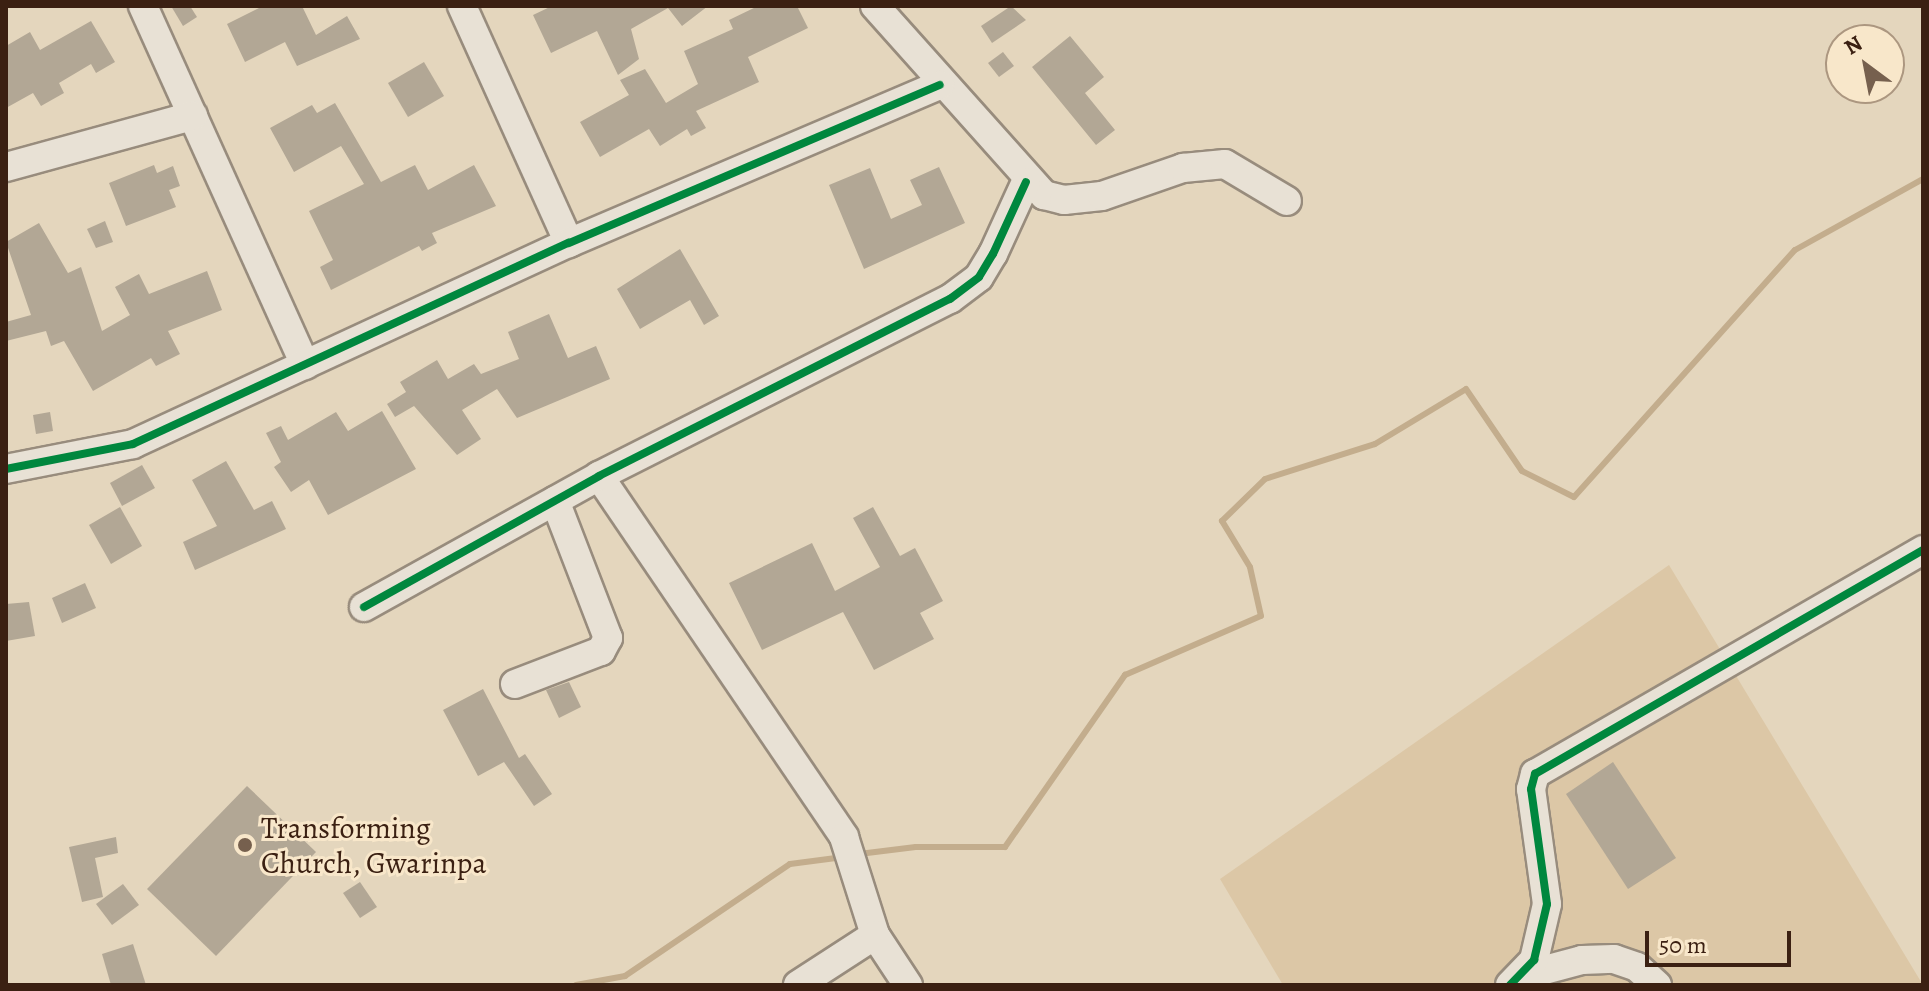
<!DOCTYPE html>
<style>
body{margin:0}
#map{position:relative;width:1929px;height:991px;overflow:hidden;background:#e4d6bd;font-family:Alegreya,serif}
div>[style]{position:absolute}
.green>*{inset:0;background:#dcc7a6}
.stream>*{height:6px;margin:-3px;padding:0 3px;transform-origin:3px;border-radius:3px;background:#c3ad8d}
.building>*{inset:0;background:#b2a795}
.roads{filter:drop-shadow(2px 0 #988c7d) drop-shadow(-2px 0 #988c7d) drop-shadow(0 2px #988c7d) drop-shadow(0 -2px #988c7d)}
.minor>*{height:28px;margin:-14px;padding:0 14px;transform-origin:14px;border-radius:14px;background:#e8e1d5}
.cycleway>*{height:8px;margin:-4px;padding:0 4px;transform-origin:4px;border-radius:4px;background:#00873e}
.dots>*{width:22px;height:22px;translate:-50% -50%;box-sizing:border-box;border:4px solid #f8e7ca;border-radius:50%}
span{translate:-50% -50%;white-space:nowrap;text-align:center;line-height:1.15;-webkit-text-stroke:6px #f8e7ca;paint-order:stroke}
.poi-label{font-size:30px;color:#3b2012}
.left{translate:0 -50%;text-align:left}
.frame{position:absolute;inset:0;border:8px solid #3b2012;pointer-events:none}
.north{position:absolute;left:1825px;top:24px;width:80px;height:80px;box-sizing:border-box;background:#f8e7ca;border:2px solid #ac9780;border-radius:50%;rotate:328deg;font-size:22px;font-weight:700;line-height:32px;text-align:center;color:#3b2012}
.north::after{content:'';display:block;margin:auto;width:28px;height:36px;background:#76604e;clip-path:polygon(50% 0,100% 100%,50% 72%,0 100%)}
.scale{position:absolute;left:1645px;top:931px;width:146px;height:36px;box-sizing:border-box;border:4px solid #3b2012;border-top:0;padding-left:10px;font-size:24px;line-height:28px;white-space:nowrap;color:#3b2012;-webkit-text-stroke:6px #f8e7ca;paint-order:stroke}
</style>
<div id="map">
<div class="green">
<div style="clip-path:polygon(1669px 565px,1923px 985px,1283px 985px,1220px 879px)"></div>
</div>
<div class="stream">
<div style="left:859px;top:854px;width:57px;rotate:-7deg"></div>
<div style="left:916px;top:847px;width:89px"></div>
<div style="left:1005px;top:847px;width:210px;rotate:-55.1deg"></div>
<div style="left:1125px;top:675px;width:148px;rotate:-23.5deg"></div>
<div style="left:1261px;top:616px;width:50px;rotate:-102.7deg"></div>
<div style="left:1250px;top:567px;width:54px;rotate:-121.3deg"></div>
<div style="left:1222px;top:521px;width:60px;rotate:-44.3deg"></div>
<div style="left:1265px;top:479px;width:115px;rotate:-17.7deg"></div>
<div style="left:1375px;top:444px;width:106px;rotate:-31.1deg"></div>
<div style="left:1466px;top:389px;width:99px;rotate:55.7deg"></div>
<div style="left:1522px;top:471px;width:58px;rotate:26.6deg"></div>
<div style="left:1574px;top:497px;width:331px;rotate:-48.2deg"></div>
<div style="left:1795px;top:250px;width:146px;rotate:-29deg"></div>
<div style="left:576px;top:985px;width:50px;rotate:-10.4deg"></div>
<div style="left:625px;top:976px;width:199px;rotate:-34.2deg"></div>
<div style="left:790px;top:864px;width:54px;rotate:-7.4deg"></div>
</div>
<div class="building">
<div style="clip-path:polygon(171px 6px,190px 6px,197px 17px,183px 26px)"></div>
<div style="clip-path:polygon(263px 6px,302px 6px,316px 35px,347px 16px,360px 39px,297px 66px,285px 42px,245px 62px,227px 24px)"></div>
<div style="clip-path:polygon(552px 6px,708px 6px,682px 26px,668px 8px,631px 29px,639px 59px,618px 75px,597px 31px,551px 53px,533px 15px)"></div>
<div style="clip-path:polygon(758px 6px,797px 6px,808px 28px,748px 57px,759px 82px,696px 111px,706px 128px,691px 136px,687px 129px,660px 146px,649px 129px,600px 157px,580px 122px,629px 95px,620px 80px,645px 69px,666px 103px,698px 84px,684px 51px,733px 29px,729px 20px)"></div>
<div style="clip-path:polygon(1011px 6px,1026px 20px,992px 43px,981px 26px)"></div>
<div style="clip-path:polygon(91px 21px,115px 62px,96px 73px,91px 64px,59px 83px,64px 93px,41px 106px,33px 93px,6px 108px,6px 46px,30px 32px,40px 50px)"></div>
<div style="clip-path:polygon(1070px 36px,1104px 77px,1085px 93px,1115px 130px,1096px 145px,1032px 67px)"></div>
<div style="clip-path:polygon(1003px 52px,1014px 66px,999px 77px,988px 63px)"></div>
<div style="clip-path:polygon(424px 62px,444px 96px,408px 117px,388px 83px)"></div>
<div style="clip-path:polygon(335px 103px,381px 182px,415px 165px,428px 190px,474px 165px,496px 206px,432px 233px,437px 243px,422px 251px,419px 246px,331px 290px,320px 267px,333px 260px,309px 211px,364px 184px,341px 146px,294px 172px,270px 128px,312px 105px,317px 113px)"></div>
<div style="clip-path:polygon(154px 165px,157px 173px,173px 166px,180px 186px,169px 190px,176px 207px,126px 226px,109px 183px)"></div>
<div style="clip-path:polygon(939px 167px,965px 223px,864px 269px,829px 185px,870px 168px,891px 219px,922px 205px,910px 180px)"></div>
<div style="clip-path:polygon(105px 221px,113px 242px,96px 248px,87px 229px)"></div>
<div style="clip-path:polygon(39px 223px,68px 273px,81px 267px,102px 331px,130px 315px,115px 287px,139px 274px,149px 294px,207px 271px,222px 310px,168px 331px,180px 354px,156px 366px,151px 358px,93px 391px,64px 341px,51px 346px,46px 331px,6px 341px,6px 322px,31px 315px,6px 242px)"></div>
<div style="clip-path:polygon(680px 249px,719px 316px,704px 325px,690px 300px,640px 329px,617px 289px)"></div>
<div style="clip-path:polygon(549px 314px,568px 358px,596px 346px,610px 379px,517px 418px,497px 389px,462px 410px,481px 439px,457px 455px,414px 406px,395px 417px,387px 404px,406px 392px,400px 382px,437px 360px,448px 379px,474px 364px,481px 374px,519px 359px,508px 332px)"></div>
<div style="clip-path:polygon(382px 411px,416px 469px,328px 515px,309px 480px,291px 492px,274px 467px,281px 462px,266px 433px,281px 426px,288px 440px,336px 412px,348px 431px)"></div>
<div style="clip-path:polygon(50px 412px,53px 431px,36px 434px,33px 415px)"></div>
<div style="clip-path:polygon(226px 461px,254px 510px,272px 501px,286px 529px,195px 570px,183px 542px,217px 526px,192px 480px)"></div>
<div style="clip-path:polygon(142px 465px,155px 488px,122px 506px,110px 483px)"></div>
<div style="clip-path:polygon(120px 507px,142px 546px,111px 564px,89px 525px)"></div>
<div style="clip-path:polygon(873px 507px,900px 556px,915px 548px,943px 601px,920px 613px,934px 639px,874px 670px,843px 612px,762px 650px,729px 583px,812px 543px,835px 591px,880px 567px,853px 518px)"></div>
<div style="clip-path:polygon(85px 583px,96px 608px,62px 623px,52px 598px)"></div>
<div style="clip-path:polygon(29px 602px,35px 636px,6px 641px,6px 604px)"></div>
<div style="clip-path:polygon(569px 682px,581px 707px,559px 718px,546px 690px)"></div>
<div style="clip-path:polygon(483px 689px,519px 758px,525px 754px,552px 794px,534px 806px,504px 762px,478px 776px,443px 710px)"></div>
<div style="clip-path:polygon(1613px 762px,1676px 858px,1628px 889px,1566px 794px)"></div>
<div style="clip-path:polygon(247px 786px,316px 852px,216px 956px,147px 889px)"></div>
<div style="clip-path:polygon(116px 837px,118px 853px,95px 858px,103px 897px,82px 902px,69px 847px)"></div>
<div style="clip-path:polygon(360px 882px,377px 907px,360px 918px,343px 893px)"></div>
<div style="clip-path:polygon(123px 884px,139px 905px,112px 925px,96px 904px)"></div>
<div style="clip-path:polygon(133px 944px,146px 985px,111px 985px,102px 954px)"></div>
</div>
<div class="roads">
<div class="minor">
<div style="left:143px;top:6px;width:394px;rotate:65.7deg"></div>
<div style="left:462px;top:6px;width:260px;rotate:65.7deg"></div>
<div style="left:875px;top:6px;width:254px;rotate:48.2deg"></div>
<div style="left:1044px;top:195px;width:21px;rotate:14deg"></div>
<div style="left:1064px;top:200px;width:38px;rotate:-6deg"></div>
<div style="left:1102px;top:196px;width:86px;rotate:-19.1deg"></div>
<div style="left:1183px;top:168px;width:42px;rotate:-5.4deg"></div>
<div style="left:1225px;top:164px;width:72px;rotate:30.8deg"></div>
<div style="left:6px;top:167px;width:194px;rotate:-15.3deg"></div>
<div style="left:6px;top:469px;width:129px;rotate:-11.1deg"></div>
<div style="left:133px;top:444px;width:480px;rotate:-24.8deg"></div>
<div style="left:569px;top:243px;width:403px;rotate:-23.1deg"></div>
<div style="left:599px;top:476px;width:436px;rotate:55.8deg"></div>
<div style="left:844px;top:837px;width:103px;rotate:72.4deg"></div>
<div style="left:875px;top:935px;width:92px;rotate:147deg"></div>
<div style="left:364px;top:607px;width:269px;rotate:-29.1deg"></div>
<div style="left:599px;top:476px;width:393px;rotate:-26.8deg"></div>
<div style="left:950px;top:299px;width:36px;rotate:-37deg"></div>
<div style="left:979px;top:277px;width:27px;rotate:-59deg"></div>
<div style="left:993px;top:254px;width:79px;rotate:-65.4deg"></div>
<div style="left:515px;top:684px;width:92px;rotate:-21deg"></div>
<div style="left:601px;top:651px;width:15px;rotate:-62deg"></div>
<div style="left:608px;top:638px;width:147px;rotate:-111.1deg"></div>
<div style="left:875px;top:935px;width:60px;rotate:56.6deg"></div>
<div style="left:1522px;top:976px;width:62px;rotate:-14.9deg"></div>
<div style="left:1582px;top:960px;width:32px;rotate:-2deg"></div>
<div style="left:1614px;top:959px;width:24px;rotate:19deg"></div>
<div style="left:1637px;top:967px;width:27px;rotate:42deg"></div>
<div style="left:1510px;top:985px;width:35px;rotate:-46deg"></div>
<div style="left:1534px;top:960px;width:57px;rotate:-76.9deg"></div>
<div style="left:1547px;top:904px;width:116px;rotate:-97.9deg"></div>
<div style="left:1531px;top:789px;width:16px;rotate:-75deg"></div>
<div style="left:1535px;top:774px;width:448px;rotate:-30deg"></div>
</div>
</div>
<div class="cycleway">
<div style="left:6px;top:469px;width:129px;rotate:-11.1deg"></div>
<div style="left:133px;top:444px;width:480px;rotate:-24.8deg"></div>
<div style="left:569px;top:243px;width:403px;rotate:-23.1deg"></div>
<div style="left:364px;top:607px;width:269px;rotate:-29.1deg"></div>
<div style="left:599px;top:476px;width:393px;rotate:-26.8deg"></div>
<div style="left:950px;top:299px;width:36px;rotate:-37deg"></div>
<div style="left:979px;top:277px;width:27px;rotate:-59deg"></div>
<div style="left:993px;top:254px;width:79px;rotate:-65.4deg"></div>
<div style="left:1510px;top:985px;width:35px;rotate:-46deg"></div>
<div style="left:1534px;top:960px;width:57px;rotate:-76.9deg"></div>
<div style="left:1547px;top:904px;width:116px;rotate:-97.9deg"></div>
<div style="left:1531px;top:789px;width:16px;rotate:-75deg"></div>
<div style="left:1535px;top:774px;width:448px;rotate:-30deg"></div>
</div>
<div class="dots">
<div style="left:245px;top:845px;background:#76604e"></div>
</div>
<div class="poi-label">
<span class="left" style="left:261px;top:845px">Transforming<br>Church, Gwarinpa</span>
</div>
<div class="frame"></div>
<div class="north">N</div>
<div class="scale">50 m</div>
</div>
